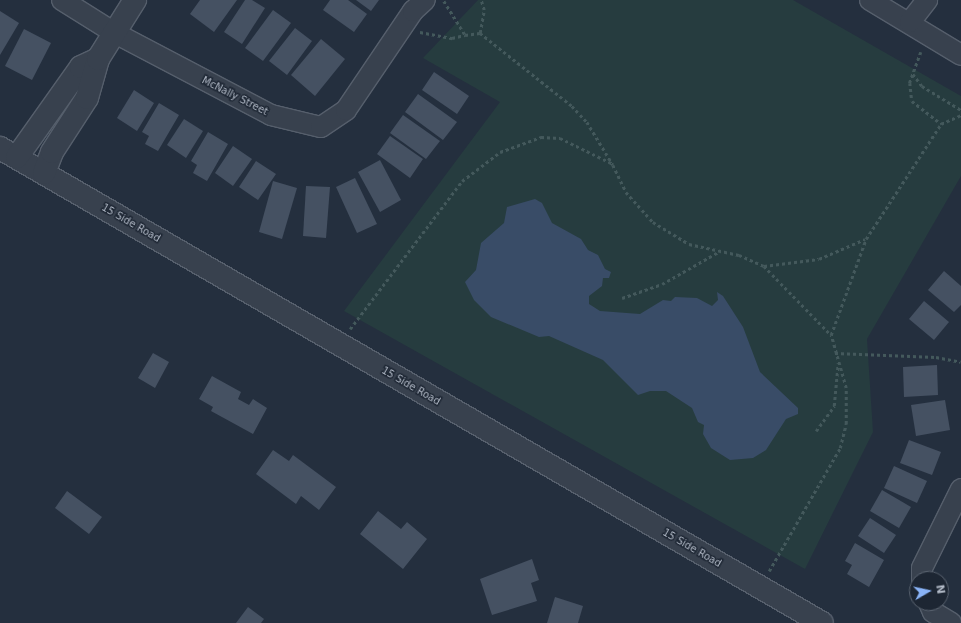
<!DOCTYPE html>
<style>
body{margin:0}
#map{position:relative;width:961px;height:623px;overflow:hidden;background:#242f3e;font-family:"DejaVu Sans",sans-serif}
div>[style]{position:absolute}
.green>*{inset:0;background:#263c3f}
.water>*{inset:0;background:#394c67}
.building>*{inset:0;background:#455162}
.path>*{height:2.5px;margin-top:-1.25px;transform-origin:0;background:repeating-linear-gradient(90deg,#44595c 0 3px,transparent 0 6px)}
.roads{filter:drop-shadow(1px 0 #565f6c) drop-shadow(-1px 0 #565f6c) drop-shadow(0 1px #565f6c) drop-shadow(0 -1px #565f6c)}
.minor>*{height:20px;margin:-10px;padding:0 10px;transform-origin:10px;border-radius:10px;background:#38414e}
.tertiary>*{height:22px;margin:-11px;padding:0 11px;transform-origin:11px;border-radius:11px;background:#38414e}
span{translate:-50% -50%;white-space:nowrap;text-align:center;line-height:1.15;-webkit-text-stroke:3px #1d2633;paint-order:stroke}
.street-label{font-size:10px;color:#b4bcc9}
.north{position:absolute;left:909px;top:571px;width:40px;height:40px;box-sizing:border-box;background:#1d2633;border:1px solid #59626f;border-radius:50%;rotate:81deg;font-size:11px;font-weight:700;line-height:16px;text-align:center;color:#b4bcc9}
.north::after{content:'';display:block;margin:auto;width:14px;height:18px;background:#8ab4f8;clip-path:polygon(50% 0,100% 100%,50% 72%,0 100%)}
</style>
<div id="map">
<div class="green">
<div style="clip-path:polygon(478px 0,793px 0,961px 96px,961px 176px,867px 339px,873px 432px,805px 569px,344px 311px,500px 102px,423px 58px)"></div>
</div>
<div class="water">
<div style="clip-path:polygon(535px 199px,542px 203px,552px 223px,581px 239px,588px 250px,598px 255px,605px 269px,611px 272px,609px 278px,603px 278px,602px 286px,589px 296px,589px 304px,600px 311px,640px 314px,663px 300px,671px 301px,675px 297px,697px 298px,712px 306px,718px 300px,717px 292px,723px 296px,743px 327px,760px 372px,798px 408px,798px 414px,786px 419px,766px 450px,753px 458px,730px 460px,711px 448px,703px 434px,704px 425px,698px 422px,692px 408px,666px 391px,650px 391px,638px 395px,603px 360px,549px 336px,539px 337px,491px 317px,474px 300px,465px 282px,476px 270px,481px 243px,504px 223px,507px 207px)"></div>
</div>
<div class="building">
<div style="clip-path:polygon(200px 0,237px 0,214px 32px,190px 14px)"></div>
<div style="clip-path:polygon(245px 0,252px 0,265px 8px,242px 44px,224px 32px)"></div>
<div style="clip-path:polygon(330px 0,348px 0,367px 14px,354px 32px,323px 10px)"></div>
<div style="clip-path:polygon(356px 0,379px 0,371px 11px)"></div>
<div style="clip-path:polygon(273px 10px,291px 23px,263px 61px,245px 48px)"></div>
<div style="clip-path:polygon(0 11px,19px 23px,0 55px)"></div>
<div style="clip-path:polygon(295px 28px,312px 41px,287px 75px,269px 61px)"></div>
<div style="clip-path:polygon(24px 29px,51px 43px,32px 80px,5px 66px)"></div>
<div style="clip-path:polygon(321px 39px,345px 59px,315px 96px,291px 75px)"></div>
<div style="clip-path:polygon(434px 72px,469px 96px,457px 114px,422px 90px)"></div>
<div style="clip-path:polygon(134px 90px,154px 103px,137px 131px,117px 118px)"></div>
<div style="clip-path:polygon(418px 94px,457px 122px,443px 140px,405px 112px)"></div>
<div style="clip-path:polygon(159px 103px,179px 115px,158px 151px,145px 144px,149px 136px,142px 132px)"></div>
<div style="clip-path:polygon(403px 115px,440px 141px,426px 159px,390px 133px)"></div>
<div style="clip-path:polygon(184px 119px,203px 131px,186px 158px,167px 145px)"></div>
<div style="clip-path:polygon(208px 132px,228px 144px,207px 181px,193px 173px,197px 165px,191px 161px)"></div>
<div style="clip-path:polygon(390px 136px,423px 159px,410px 178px,377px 154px)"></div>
<div style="clip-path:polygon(233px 146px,252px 159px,233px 186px,215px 173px)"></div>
<div style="clip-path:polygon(380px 160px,401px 200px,380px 212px,358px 172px)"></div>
<div style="clip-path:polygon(256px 161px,276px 174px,258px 200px,239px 187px)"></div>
<div style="clip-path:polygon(355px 178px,377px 224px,357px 233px,336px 187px)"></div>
<div style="clip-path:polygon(273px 181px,297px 188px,282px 239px,259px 232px)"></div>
<div style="clip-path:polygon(306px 186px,330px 187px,326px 238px,303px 236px)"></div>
<div style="clip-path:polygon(944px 271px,961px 286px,961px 305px,954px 312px,928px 290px)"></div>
<div style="clip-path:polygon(924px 301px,949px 322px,934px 340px,909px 319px)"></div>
<div style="clip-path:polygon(153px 353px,169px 362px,155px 388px,138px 378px)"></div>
<div style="clip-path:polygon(937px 365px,938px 395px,904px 397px,903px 367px)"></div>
<div style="clip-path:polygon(212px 376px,241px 392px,238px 399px,249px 405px,253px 399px,267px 408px,253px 434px,211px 411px,213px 407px,199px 399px)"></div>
<div style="clip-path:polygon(945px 400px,950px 430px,916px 436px,911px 405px)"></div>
<div style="clip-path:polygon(909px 440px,941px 452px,932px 475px,900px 463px)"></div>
<div style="clip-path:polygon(273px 450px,289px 461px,293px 455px,336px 487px,319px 510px,301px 496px,296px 504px,256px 474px)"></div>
<div style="clip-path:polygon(894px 466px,927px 481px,917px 503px,884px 488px)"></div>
<div style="clip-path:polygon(882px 490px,911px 507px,899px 528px,870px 511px)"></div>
<div style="clip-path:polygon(67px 491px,102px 517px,89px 534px,55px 508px)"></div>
<div style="clip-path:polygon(378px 511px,401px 529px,407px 522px,427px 539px,403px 569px,360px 534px)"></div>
<div style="clip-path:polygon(870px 518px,896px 535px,884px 553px,858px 536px)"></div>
<div style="clip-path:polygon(855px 543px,884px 560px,869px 587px,847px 574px,852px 565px,845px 561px)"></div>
<div style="clip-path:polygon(532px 559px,539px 580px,531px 583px,537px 601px,492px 615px,480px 579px)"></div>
<div style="clip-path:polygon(555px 597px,583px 606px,578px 623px,547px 623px)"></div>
<div style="clip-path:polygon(248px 607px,264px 619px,261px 623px,236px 623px)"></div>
</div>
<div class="path">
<div style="left:444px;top:1px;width:40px;rotate:58deg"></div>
<div style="left:465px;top:35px;width:15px;rotate:-8deg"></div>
<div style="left:480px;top:33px;width:117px;rotate:38.4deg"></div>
<div style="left:572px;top:106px;width:22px;rotate:47deg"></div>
<div style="left:587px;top:122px;width:50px;rotate:58.8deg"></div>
<div style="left:613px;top:165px;width:30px;rotate:64deg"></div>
<div style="left:626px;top:192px;width:40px;rotate:48deg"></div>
<div style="left:653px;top:222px;width:42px;rotate:31.4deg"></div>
<div style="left:689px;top:244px;width:51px;rotate:12.4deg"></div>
<div style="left:739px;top:255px;width:27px;rotate:24deg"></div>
<div style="left:764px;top:266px;width:96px;rotate:45.8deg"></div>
<div style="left:420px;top:32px;width:33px;rotate:11deg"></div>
<div style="left:452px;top:38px;width:13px;rotate:-13deg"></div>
<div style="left:480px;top:33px;width:23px;rotate:-80deg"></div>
<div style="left:484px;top:10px;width:10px;rotate:-107deg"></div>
<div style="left:921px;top:52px;width:33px;rotate:110deg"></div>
<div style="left:910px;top:83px;width:18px;rotate:84deg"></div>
<div style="left:912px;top:101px;width:37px;rotate:38deg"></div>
<div style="left:913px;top:74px;width:15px;rotate:53deg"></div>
<div style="left:922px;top:86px;width:46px;rotate:31.6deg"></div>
<div style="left:764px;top:266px;width:55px;rotate:-7.3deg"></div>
<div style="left:819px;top:259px;width:50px;rotate:-23.5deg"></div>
<div style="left:622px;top:298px;width:42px;rotate:-19.3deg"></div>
<div style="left:662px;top:284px;width:67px;rotate:-29.6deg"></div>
<div style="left:350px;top:329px;width:186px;rotate:-52.9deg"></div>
<div style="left:462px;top:181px;width:48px;rotate:-37.3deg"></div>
<div style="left:500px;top:152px;width:44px;rotate:-20.1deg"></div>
<div style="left:541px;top:137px;width:19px;rotate:3deg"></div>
<div style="left:560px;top:138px;width:59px;rotate:26.1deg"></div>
<div style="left:835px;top:353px;width:101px;rotate:2.3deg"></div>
<div style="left:936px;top:357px;width:25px;rotate:11deg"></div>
<div style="left:816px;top:431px;width:31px;rotate:-54deg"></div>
<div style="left:834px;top:406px;width:43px;rotate:-84.7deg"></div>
<div style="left:769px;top:571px;width:142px;rotate:-60deg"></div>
<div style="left:840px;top:448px;width:25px;rotate:-76deg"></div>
<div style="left:846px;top:424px;width:36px;rotate:-90deg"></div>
<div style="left:846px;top:388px;width:55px;rotate:-105.8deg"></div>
<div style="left:831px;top:335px;width:102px;rotate:-70deg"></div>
<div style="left:866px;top:239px;width:137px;rotate:-56.9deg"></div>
<div style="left:941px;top:124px;width:22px;rotate:-24deg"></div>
</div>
<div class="roads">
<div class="minor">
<div style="left:62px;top:0;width:60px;rotate:32.1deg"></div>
<div style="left:113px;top:32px;width:178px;rotate:27.7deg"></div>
<div style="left:271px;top:115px;width:51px;rotate:13.5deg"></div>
<div style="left:321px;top:127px;width:30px;rotate:-34deg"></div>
<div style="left:346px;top:110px;width:120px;rotate:-55.9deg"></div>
<div style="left:413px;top:11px;width:16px;rotate:-43deg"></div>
<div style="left:870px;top:0;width:106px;rotate:31.1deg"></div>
<div style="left:910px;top:22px;width:28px;rotate:-52deg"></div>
<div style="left:922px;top:579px;width:11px;rotate:-90deg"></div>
<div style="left:922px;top:568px;width:88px;rotate:-63.7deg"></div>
<div style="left:929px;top:603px;width:10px;rotate:66deg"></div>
<div style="left:933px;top:612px;width:21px;rotate:31deg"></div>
</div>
<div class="tertiary">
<div style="left:0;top:148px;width:949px;rotate:30.02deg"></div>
<div style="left:17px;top:157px;width:110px;rotate:-54.6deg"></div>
<div style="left:81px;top:67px;width:19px;rotate:-25deg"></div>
<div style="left:44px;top:173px;width:22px;rotate:-69deg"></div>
<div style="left:52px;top:152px;width:64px;rotate:-57.1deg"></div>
<div style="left:87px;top:98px;width:41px;rotate:-74.2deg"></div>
<div style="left:98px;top:59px;width:70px;rotate:-57.9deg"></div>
</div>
</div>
<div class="street-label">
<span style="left:235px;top:96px;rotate:27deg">McNally Street</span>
<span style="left:131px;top:223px;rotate:30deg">15 Side Road</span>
<span style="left:411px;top:386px;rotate:30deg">15 Side Road</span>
<span style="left:692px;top:548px;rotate:30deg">15 Side Road</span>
</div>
<div class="north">N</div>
</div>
